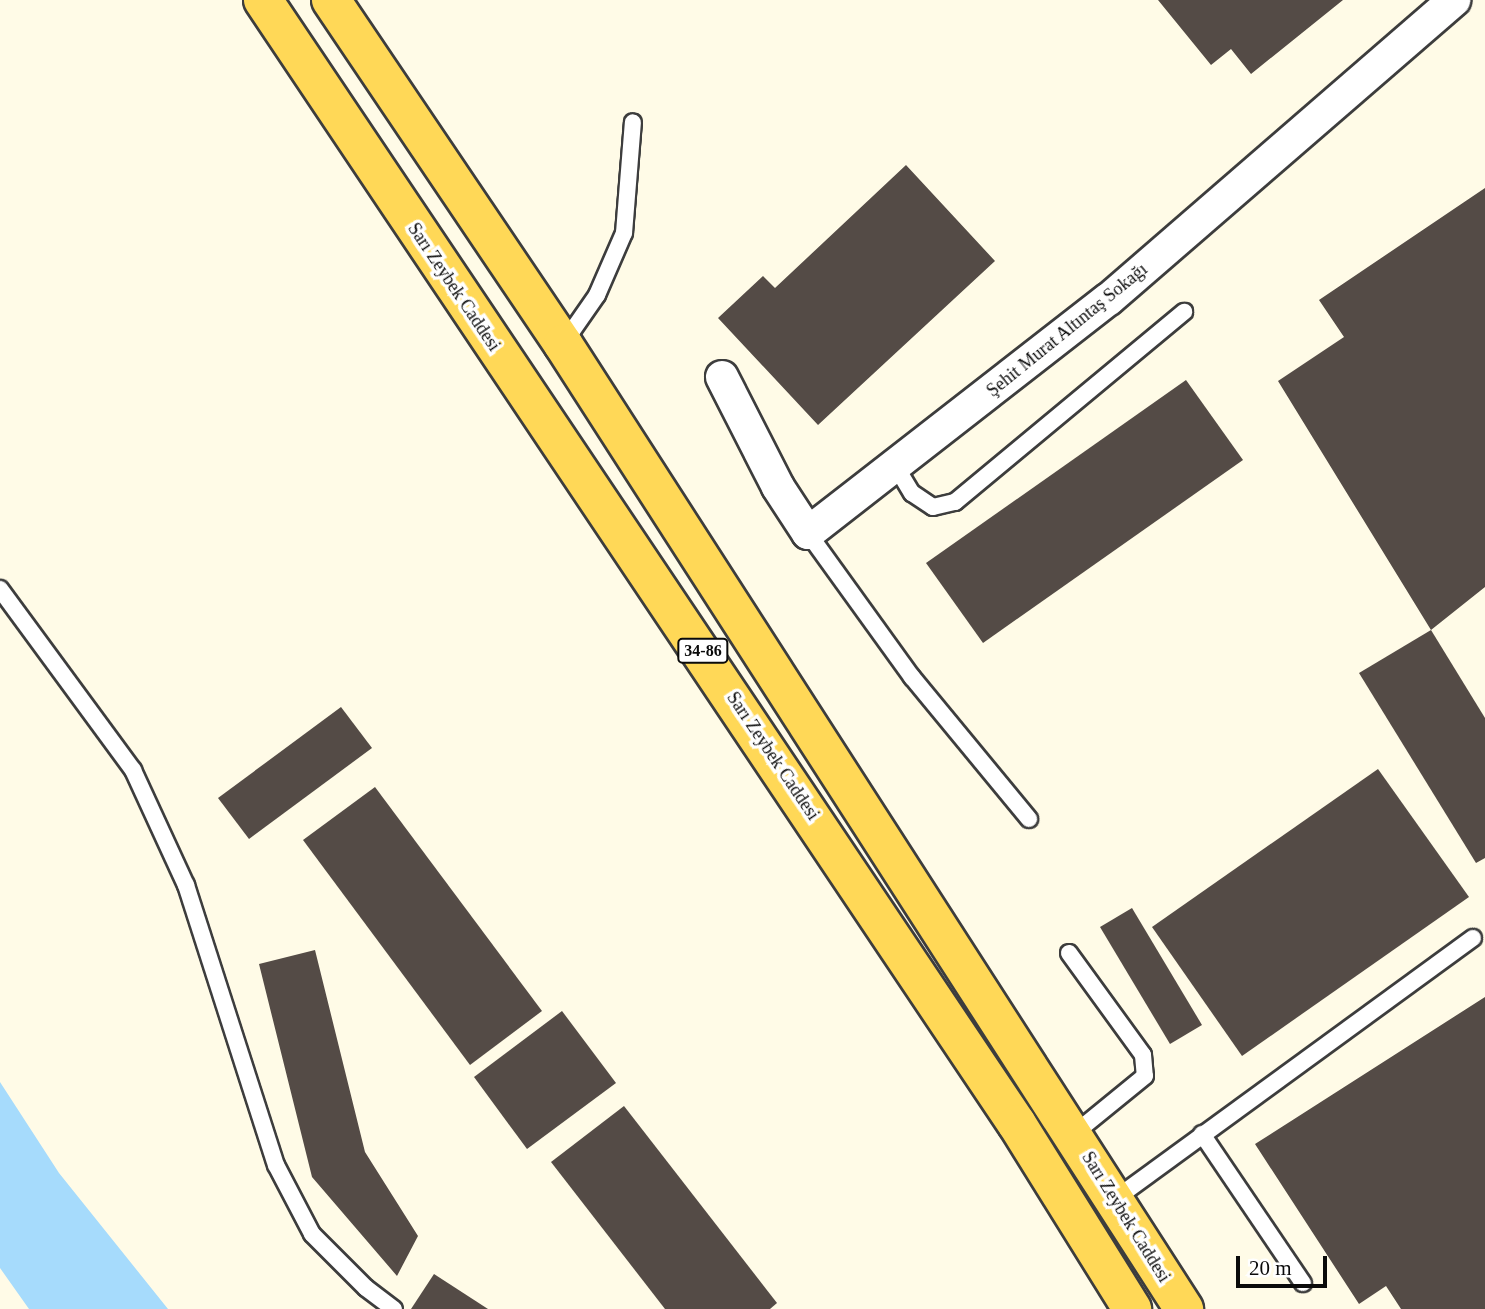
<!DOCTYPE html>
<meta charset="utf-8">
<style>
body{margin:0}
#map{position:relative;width:1485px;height:1309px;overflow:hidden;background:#fffbe7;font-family:Georgia,serif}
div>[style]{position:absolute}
.water>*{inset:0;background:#a6dbfc}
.building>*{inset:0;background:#544b46}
.roads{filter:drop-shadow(2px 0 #3d3d3d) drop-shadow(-2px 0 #3d3d3d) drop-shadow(0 2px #3d3d3d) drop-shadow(0 -2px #3d3d3d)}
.lane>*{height:16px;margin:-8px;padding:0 8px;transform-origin:8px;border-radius:8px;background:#fff}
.street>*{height:32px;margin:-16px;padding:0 16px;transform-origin:16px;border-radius:16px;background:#fff}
.primary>*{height:38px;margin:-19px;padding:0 19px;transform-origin:19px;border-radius:19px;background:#ffd857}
span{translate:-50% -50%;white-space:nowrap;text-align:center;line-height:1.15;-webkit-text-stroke:7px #fff;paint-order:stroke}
.shield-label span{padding:2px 5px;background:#fff;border:2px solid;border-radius:5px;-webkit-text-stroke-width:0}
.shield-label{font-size:16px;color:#0a0a0a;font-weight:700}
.street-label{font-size:18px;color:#0a0a0a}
.scale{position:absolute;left:1236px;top:1256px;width:91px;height:32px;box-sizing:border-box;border:4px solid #0a0a0a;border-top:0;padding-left:9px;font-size:21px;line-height:24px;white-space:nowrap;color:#0a0a0a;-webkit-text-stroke:5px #fff;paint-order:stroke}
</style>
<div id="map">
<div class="water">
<div style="clip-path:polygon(0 1082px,59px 1173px,168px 1309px,29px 1309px,0 1268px)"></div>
</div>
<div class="building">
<div style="clip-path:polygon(1158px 0,1343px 0,1251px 74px,1231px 49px,1211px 65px)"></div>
<div style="clip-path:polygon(906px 165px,995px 261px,818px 425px,718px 318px,763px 276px,775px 288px)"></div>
<div style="clip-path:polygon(1485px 188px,1485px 587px,1431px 630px,1278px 381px,1344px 337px,1319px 300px)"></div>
<div style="clip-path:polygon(1186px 380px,1243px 460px,983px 643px,926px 563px)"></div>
<div style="clip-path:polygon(1431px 630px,1485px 718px,1485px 858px,1476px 863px,1359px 673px)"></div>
<div style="clip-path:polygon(341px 707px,372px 748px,249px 839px,218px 798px)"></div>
<div style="clip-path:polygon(1378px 769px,1469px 897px,1242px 1056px,1152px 927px)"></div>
<div style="clip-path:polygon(375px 787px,542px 1011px,470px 1065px,303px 840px)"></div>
<div style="clip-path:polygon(1132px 908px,1202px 1025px,1170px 1044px,1100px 927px)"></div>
<div style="clip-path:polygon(315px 950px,365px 1152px,418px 1236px,397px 1276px,312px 1177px,259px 964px)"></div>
<div style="clip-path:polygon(1485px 997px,1485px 1309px,1401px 1309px,1386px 1286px,1359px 1304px,1255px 1144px)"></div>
<div style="clip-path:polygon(562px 1011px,616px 1083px,527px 1149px,474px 1077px)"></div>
<div style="clip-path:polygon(624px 1106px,777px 1303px,770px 1309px,665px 1309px,551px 1162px)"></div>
<div style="clip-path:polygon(434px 1274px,488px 1309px,411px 1309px)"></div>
</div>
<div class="roads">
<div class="lane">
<div style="left:563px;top:344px;width:60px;rotate:-55.2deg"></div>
<div style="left:597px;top:295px;width:68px;rotate:-66.5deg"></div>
<div style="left:624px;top:233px;width:111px;rotate:-85.4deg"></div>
<div style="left:895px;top:465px;width:33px;rotate:59deg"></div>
<div style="left:912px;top:493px;width:25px;rotate:34deg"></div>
<div style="left:933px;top:507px;width:23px;rotate:-13deg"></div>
<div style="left:955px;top:502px;width:298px;rotate:-39.7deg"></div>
<div style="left:808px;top:533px;width:178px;rotate:54.2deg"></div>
<div style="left:912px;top:677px;width:184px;rotate:50.5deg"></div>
<div style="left:0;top:589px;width:225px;rotate:53.7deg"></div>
<div style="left:133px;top:770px;width:127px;rotate:65.3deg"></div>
<div style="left:186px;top:885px;width:294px;rotate:72.2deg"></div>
<div style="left:276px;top:1165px;width:78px;rotate:62.4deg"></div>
<div style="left:312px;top:1234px;width:76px;rotate:45deg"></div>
<div style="left:366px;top:1288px;width:35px;rotate:37deg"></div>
<div style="left:1069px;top:953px;width:126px;rotate:54deg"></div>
<div style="left:1143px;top:1055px;width:21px;rotate:85deg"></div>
<div style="left:1145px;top:1076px;width:92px;rotate:140.8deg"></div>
<div style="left:1202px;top:1134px;width:180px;rotate:55.9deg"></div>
<div style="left:1115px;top:1199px;width:443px;rotate:-36.1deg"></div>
</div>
<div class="street">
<div style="left:722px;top:377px;width:123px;rotate:63deg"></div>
<div style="left:778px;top:487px;width:55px;rotate:56.9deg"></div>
<div style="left:808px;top:533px;width:381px;rotate:-37.9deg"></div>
<div style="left:1109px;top:299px;width:457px;rotate:-40.9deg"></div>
</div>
<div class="primary">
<div style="left:263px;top:0;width:1353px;rotate:56.15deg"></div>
<div style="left:1017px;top:1124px;width:218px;rotate:58.1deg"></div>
<div style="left:331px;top:0;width:415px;rotate:56deg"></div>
<div style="left:563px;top:344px;width:1148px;rotate:57.24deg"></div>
</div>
</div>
<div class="shield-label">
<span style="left:703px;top:651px">34-86</span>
</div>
<div class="street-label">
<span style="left:454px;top:287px;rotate:56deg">Sarı Zeybek Caddesi</span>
<span style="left:1067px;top:330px;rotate:-39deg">Şehit Murat Altıntaş Sokağı</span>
<span style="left:773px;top:756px;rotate:56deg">Sarı Zeybek Caddesi</span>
<span style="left:1126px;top:1217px;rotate:58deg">Sarı Zeybek Caddesi</span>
</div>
<div class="scale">20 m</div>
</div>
